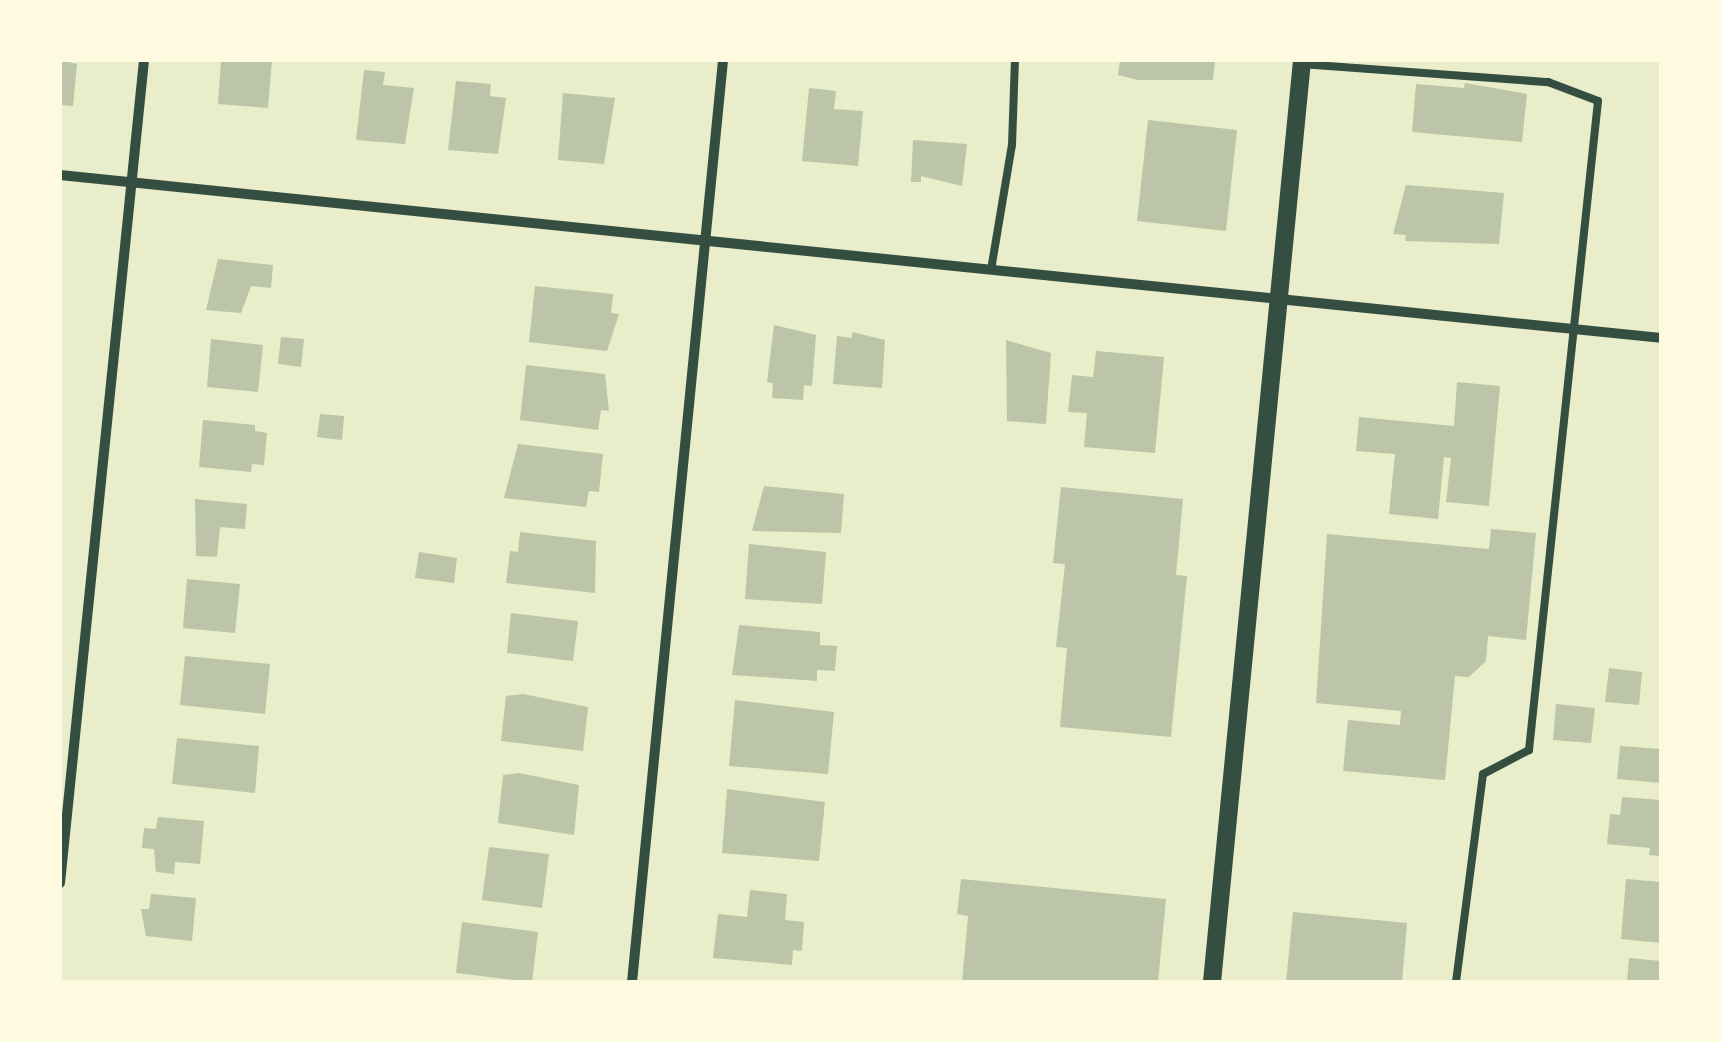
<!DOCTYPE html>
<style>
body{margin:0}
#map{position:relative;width:1721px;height:1042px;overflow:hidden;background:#e9edc9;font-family:"Archivo Narrow",sans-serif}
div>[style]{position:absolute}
.building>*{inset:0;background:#bcc5a7}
.service>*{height:8px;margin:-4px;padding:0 4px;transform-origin:4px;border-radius:4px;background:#344e41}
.minor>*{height:10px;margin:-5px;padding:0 5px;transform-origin:5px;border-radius:5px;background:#344e41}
.tertiary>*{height:18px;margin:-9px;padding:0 9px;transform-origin:9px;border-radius:9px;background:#344e41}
span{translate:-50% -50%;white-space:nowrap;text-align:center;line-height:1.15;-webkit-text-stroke:8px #fefae0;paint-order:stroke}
.frame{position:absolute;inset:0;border:62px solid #fefae0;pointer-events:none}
</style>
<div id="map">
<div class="building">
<div style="clip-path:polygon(60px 60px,77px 64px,73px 106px,60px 105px)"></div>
<div style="clip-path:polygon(221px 60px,272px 60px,268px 108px,218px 104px)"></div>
<div style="clip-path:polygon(1120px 60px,1215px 60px,1213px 80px,1138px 80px,1118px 75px)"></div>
<div style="clip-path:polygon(364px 70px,385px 72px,383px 85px,414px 88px,405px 144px,356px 140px)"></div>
<div style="clip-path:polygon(456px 81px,491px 84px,490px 96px,506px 98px,498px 154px,448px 150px)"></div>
<div style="clip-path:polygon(1465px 83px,1527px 94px,1522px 142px,1412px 132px,1416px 84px,1464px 88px)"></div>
<div style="clip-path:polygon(809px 88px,836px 91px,834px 109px,863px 111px,858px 166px,802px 161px)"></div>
<div style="clip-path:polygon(563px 93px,615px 98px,604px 164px,558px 160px)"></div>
<div style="clip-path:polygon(1148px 120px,1237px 130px,1226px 231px,1137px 221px)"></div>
<div style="clip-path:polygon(913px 140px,967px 144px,962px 186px,921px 176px,921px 182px,911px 182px)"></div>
<div style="clip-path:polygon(1406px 185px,1504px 193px,1499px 244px,1405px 241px,1406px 235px,1393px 234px)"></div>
<div style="clip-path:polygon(218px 259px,273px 265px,271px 288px,251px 286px,241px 313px,206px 310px)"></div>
<div style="clip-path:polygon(535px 286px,613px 294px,611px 313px,619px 314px,607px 351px,529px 342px)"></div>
<div style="clip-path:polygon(774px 325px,816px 335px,812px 386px,804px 385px,803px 400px,772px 398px,773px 383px,767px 382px)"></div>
<div style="clip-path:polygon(852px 332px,885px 340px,882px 388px,833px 384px,837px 336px,852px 338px)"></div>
<div style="clip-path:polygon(281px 337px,304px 339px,301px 367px,278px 364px)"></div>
<div style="clip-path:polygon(211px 339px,263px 345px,258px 392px,207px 387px)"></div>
<div style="clip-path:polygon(1006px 340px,1051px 353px,1046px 424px,1007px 421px)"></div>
<div style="clip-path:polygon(1096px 351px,1164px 357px,1155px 453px,1084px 447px,1087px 413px,1068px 412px,1072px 375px,1093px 377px)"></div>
<div style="clip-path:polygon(526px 365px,605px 374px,609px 411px,601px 410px,598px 430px,520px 420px)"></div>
<div style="clip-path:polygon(1457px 382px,1500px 386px,1489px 506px,1446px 502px,1451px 458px,1444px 457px,1438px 519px,1389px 514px,1395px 454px,1356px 451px,1359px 417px,1454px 426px)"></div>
<div style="clip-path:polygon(320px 414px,344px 416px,342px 440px,317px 437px)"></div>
<div style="clip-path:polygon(203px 420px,255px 425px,255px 431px,267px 433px,264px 465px,252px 464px,251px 472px,199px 467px)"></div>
<div style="clip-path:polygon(518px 444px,603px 454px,599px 492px,589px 491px,586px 507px,504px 498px)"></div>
<div style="clip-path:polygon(764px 486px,844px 494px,841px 533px,752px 531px)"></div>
<div style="clip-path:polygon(1061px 487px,1183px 499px,1176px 575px,1187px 576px,1171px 737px,1060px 727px,1067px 648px,1056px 647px,1065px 564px,1053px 563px)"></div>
<div style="clip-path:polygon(195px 499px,247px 504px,245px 529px,220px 527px,217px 557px,196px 556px)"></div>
<div style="clip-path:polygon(1491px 529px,1536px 533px,1526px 640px,1488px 636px,1486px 661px,1469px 677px,1455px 676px,1445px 780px,1343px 771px,1348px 720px,1400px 725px,1401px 711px,1316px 703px,1327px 534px,1489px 549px)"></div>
<div style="clip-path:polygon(520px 532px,596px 541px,595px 593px,506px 583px,510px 551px,518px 552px)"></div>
<div style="clip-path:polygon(749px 544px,826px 552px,822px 604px,745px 599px)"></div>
<div style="clip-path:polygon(419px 552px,457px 558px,454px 583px,415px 578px)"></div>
<div style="clip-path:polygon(187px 579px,240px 584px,235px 633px,183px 628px)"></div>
<div style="clip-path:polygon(511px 613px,578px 621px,573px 661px,507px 653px)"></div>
<div style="clip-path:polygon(739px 625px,820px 632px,820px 645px,837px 646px,835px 671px,817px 670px,817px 681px,732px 675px)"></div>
<div style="clip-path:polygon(185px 656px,270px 664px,265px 714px,180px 705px)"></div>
<div style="clip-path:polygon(1609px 668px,1642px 672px,1639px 705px,1605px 702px)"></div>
<div style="clip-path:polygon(523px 694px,588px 707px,583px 751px,501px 741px,506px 696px)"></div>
<div style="clip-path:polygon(735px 700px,834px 712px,828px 774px,729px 766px)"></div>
<div style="clip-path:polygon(1556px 704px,1595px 708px,1591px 743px,1553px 740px)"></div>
<div style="clip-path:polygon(177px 738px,259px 746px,255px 793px,172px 784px)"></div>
<div style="clip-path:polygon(1620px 746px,1661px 749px,1661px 783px,1617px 779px)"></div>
<div style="clip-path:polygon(519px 773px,579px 785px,574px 835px,498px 823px,503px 775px)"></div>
<div style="clip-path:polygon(727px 789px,825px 802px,819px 861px,722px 853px)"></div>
<div style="clip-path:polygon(1622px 797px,1661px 800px,1661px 856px,1649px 855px,1650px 848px,1607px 844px,1610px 814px,1620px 815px)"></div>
<div style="clip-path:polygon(158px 817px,204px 821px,200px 864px,175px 862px,174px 874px,156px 872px,154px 849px,142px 848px,144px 828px,156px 829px)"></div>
<div style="clip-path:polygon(489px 847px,549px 854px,542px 908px,482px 900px)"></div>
<div style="clip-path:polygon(961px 879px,1166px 899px,1158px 982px,962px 982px,968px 916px,957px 914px)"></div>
<div style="clip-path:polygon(1626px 879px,1661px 882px,1661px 943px,1621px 939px)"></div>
<div style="clip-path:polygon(750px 890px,787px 894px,785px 920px,804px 922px,802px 951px,793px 950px,792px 965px,713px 958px,718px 914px,747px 917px)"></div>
<div style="clip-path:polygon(151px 894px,196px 898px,192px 941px,146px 936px,141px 909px,149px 909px)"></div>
<div style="clip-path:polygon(1293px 912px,1407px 923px,1402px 982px,1286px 982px)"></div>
<div style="clip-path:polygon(462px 922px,538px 932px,532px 982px,456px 973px)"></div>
<div style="clip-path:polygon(1629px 958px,1661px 961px,1661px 982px,1627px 982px)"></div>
</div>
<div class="service">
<div style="left:1301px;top:64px;width:248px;rotate:4.2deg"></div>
<div style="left:1548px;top:82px;width:53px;rotate:20.8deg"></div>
<div style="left:1598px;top:101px;width:653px;rotate:96.07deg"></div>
<div style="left:1529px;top:750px;width:52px;rotate:152.4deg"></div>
<div style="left:1483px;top:774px;width:210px;rotate:97.4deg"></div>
<div style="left:991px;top:270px;width:127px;rotate:-80.5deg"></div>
<div style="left:1012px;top:145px;width:85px;rotate:-88deg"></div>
</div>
<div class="minor">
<div style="left:60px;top:175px;width:1609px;rotate:5.81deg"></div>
<div style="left:60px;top:883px;width:827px;rotate:-84.17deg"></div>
<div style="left:632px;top:982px;width:926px;rotate:-84.36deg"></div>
</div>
<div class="tertiary">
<div style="left:1212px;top:982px;width:926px;rotate:-84.42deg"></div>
</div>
<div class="frame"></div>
</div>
